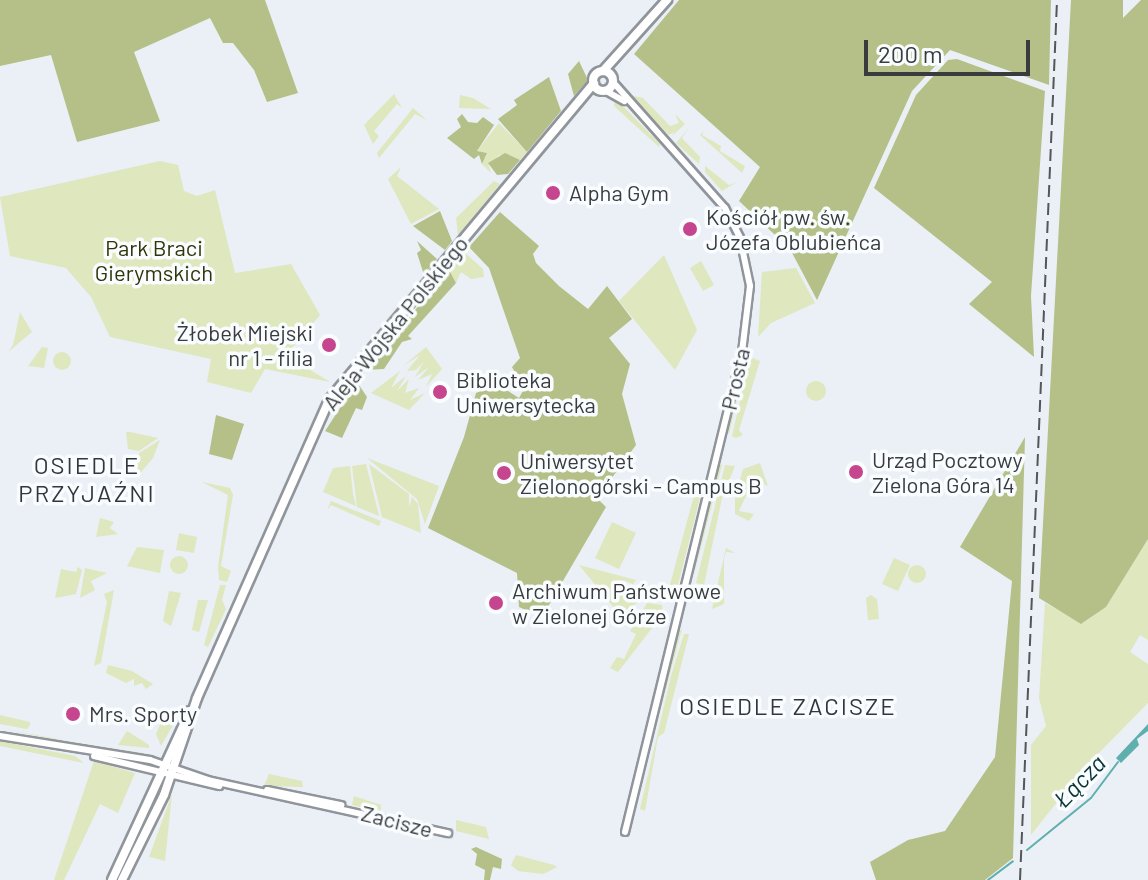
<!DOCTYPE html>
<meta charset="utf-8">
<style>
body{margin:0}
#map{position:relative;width:1148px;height:880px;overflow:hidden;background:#eaf0f6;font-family:Barlow,sans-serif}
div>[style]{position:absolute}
.green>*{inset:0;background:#dee7be}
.round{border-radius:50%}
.forest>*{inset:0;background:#b4c087}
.water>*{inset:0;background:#5fafaf}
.stream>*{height:2px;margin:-1px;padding:0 1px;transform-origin:1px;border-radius:1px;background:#5fafaf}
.roads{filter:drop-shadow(2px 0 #90959b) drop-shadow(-2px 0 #90959b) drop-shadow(0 2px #90959b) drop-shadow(0 -2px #90959b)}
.minor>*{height:6px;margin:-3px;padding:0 3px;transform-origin:3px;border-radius:3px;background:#fff}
.major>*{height:8px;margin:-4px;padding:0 4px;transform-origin:4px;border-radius:4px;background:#fff}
.major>.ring{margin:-4px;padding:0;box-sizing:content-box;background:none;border:8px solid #fff;border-radius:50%}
.rail>*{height:2px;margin-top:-1px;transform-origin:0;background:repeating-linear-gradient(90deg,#545659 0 12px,transparent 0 18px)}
.dots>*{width:22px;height:22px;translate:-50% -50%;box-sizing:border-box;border:4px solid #fafdff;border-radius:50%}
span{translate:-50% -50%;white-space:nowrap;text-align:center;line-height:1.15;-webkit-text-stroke:7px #fafdff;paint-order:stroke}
.poi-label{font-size:22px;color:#393b3d}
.left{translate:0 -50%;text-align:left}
.right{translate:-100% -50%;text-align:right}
.park-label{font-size:22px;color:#2e3508}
.street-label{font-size:22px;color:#393b3d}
.neighbourhood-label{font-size:24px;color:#33373c;letter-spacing:2px}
.water-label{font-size:24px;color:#0b3334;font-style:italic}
.scale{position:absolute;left:864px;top:40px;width:166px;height:36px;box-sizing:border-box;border:4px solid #393b3d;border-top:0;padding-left:10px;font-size:24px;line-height:28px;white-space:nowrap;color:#393b3d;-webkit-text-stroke:6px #fafdff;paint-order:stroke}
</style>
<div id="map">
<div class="green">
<div style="clip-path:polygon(394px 94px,402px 108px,397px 104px,374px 131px,379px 136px,373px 144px,364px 125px)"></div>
<div style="clip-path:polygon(460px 95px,473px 98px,491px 109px,459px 108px)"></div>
<div style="clip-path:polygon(629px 95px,643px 98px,670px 126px,679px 123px,675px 114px,685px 124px,672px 136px,674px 132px,669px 135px)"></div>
<div style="clip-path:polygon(615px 98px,660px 144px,659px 147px,614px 106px)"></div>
<div style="clip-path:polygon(413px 108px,427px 120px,415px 114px,379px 158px,377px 153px)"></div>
<div style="clip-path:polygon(499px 123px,527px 152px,520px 160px,499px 155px,489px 166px,491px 173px,482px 164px,487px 153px,477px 151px)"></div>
<div style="clip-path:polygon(689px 128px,682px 138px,700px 157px,699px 164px,676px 143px)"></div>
<div style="clip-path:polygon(704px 131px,702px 135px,721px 146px,720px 151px,745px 166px,742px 173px,700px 135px)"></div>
<div style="clip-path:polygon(160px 161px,178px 165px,184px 191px,197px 196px,215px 190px,235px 273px,291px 264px,320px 315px,286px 355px,330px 382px,265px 369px,251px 393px,207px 382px,211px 359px,110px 337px,91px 297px,66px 268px,10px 256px,0 197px)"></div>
<div style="clip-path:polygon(705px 166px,729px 185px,737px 182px,722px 191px,705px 172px)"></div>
<div style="clip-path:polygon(401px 167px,397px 176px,439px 209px,411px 224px,388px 179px)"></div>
<div style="clip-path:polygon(494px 181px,500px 184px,458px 235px,456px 218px)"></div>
<div style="clip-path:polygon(464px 252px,483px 269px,484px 277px,471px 279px,461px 272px,456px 283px,449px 270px,462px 255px,463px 263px)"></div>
<div style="clip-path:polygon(664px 255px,697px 330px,675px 370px,619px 301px)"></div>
<div style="clip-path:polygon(701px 261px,714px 285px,703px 291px,690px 268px)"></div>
<div style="clip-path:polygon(796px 268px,815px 303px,771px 323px,758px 337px,762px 272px)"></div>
<div style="clip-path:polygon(20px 312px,32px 332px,8px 352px,13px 345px)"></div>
<div style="clip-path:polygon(42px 347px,48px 348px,44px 368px,28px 366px)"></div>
<div style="clip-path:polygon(426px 347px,442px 369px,426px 387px,432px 374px,418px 380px,429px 367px,415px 377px,424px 361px,416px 370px,407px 371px,420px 355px,403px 366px)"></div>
<div class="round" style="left:53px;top:352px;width:18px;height:18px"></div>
<div style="clip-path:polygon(747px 356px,729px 434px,727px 431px)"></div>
<div style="clip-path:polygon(750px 357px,760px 361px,739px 430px,743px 435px,736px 438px,732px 436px)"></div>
<div style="clip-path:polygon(400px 371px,391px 388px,406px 376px,397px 391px,409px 379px,405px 393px,419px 388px,410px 400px,425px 393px,409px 410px,371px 393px)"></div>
<div class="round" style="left:806px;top:381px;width:20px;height:20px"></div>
<div style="clip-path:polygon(126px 432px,130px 432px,158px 438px,139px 451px,128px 449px)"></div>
<div style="clip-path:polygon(160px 440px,153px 458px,136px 478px,139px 453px)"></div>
<div style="clip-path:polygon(367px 458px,439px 486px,425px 524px,417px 499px)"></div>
<div style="clip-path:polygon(760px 463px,768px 486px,754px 479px,739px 511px,754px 514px,749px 521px,735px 514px,735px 499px,743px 469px)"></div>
<div style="clip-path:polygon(366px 464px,379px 515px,379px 516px,357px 507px,352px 466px)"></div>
<div style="clip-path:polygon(369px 464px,409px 494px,409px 507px,412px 497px,418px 504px,421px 533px,382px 517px)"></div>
<div style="clip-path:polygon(719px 464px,722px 465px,694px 574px,695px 561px)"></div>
<div style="clip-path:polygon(725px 465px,735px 466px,722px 498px,704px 585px,696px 583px)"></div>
<div style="clip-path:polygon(350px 466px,353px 494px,356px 506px,323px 492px,333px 468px)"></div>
<div style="clip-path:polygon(202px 482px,230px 488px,233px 495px,221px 566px,231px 571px,227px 582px,219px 580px,218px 567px,228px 495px)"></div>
<div style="clip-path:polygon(696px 488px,702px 490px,675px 597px,668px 592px)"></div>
<div style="clip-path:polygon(331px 501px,381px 521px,379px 526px,331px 505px,327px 510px)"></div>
<div style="clip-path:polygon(100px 518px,114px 522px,110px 528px,118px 534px,96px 537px)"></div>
<div style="clip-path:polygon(612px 522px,636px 533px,619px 569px,595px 558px)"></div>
<div style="clip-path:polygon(179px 533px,197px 537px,194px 553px,176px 550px)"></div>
<div style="clip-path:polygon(1148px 539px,1148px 640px,1140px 635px,1130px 652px,1148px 664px,1148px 703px,1083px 769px,1031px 835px,1031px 745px,1046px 726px,1039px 698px,1045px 603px,1083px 623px,1106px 607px)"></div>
<div style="clip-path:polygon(137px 547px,164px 550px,160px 573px,127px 566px)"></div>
<div style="clip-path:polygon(726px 548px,735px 553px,726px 552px,724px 559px,724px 604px,712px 609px)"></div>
<div class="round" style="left:170px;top:556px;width:18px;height:18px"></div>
<div style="clip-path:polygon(894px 558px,910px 565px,898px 591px,882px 584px)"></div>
<div style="clip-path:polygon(579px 565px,636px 580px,633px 584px,623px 580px,618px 592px,637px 597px,638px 602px,620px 615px)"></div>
<div class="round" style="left:908px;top:565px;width:18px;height:18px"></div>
<div style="clip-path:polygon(78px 567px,82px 570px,76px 594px,55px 598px,61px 569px,76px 572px)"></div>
<div style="clip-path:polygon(85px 568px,107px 573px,91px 581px,95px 590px,80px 598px)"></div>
<div style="clip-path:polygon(220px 585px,226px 585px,222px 600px,226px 609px,208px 647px,204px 645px)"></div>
<div style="clip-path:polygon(114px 590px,101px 663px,94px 666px,107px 602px,104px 594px)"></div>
<div style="clip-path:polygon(169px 591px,181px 593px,171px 626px,163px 621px)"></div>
<div style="clip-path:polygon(871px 595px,877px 599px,879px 619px,868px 620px,866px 598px)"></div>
<div style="clip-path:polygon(198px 600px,208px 600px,199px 632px,192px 630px)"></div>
<div style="clip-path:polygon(647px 603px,662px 605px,663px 614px,618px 672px,610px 668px,617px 657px,624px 659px,636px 634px,630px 631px)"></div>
<div style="clip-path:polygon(682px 629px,651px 745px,649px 745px,677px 633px)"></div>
<div style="clip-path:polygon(684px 634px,689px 634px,664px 733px,658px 737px,645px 811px,640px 809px,671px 676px)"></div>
<div style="clip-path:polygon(108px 665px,132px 671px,153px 684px,146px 689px,142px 683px,134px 686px,134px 679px,126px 683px,106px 673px)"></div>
<div style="clip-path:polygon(166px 711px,177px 718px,161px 746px,156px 734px)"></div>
<div style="clip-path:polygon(0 715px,30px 722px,30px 725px,27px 729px,0 724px)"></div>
<div style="clip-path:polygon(0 728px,72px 742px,150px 754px,93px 748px)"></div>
<div style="clip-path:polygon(127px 731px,149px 745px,149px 748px,118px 745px)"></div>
<div style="clip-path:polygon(0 741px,75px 756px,84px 763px,0 746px)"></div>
<div style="clip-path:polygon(94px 761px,135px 773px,118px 813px,100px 804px,64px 880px,54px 880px)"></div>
<div style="clip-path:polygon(269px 774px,302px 781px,303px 787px,264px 786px)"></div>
<div style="clip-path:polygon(172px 794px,165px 861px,150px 857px,149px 857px)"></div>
<div style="clip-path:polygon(354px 796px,381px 805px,381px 812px,352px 805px)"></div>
<div style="clip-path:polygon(456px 820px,486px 827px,489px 839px,456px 831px)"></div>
<div style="clip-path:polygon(516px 855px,554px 865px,557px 867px,543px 874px,518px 871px,511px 865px)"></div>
</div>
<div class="forest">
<div style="clip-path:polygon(0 0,265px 0,298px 93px,267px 102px,254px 70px,233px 43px,223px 43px,210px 18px,134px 52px,160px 121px,77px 142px,51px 55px,0 66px)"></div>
<div style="clip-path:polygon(679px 0,1051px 0,1049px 85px,950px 50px,912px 91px,817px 300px,790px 249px,739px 201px,760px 167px,634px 54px)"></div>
<div style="clip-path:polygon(1071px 0,1123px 0,1123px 18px,1141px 0,1148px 0,1148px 539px,1106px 607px,1081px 624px,1039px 598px)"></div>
<div style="clip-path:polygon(957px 59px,1045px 91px,1031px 296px,1034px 357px,969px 304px,992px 282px,874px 188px,916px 95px,948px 60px)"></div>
<div style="clip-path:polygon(579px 61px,588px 80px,574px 96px,568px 74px)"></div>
<div style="clip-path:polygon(549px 77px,561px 111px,527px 152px,498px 119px,517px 105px,514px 100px)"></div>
<div style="clip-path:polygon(462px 114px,468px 122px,477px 123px,483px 117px,494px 125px,477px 151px,487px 153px,482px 164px,479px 155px,474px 159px,447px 138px,461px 127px,457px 119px)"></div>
<div style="clip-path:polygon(505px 153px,520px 160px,508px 174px,497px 175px,488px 163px)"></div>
<div style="clip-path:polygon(440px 211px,452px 241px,445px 250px,413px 226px)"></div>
<div style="clip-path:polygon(500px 212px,539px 246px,533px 254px,536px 263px,559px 286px,588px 309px,607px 286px,632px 319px,609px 338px,630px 364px,622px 394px,636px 445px,597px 498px,606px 507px,542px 617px,519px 607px,517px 573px,428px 528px,464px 437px,476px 393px,497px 384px,519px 398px,524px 389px,512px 367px,520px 358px,489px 268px,469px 247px)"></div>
<div style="clip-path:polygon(417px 241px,437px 259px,424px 275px,417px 253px,421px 250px)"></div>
<div style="clip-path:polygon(449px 270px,456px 283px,408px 336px,412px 339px,402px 342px,384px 369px,364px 370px)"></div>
<div style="clip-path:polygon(357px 382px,367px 397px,362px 410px,356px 408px,342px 438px,325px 431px)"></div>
<div style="clip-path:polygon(216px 415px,244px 424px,232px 460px,209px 454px)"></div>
<div style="clip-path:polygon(1025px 437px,1013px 858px,985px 880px,876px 880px,870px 862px,908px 840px,945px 831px,995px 757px,1012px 581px,960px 547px)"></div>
<div style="clip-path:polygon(476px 847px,502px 859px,501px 869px,493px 867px,490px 880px,484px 880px,485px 870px,475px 865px,477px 854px,471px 849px)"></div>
</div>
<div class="water">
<div style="clip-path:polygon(1148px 724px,1148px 731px,1137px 739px,1139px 745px,1121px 763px,1116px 758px)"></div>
</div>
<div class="stream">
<div style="left:1027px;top:850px;width:82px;rotate:-39.1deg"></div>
<div style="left:1091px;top:798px;width:45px;rotate:-53.1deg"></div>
<div style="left:988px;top:880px;width:31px;rotate:-37deg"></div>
</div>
<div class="roads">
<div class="minor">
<div style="left:613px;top:82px;width:169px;rotate:48.4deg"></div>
<div style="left:725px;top:208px;width:34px;rotate:63deg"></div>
<div style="left:740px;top:238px;width:49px;rotate:78.2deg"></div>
<div style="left:750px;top:286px;width:66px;rotate:96.9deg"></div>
<div style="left:742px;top:352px;width:494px;rotate:103.7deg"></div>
<div style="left:606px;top:91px;width:21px;rotate:29deg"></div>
<div style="left:0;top:736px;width:152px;rotate:9.1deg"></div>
<div style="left:150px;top:760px;width:61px;rotate:19deg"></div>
<div style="left:208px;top:780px;width:246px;rotate:12.5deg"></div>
<div style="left:94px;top:756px;width:129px;rotate:13.5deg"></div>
<div style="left:267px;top:790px;width:76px;rotate:11.5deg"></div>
</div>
<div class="major">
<div style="left:603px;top:71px;width:96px;rotate:-48deg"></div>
<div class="ring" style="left:593px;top:71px;width:12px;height:12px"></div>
<div style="left:112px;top:880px;width:186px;rotate:-65.2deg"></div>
<div style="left:122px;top:880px;width:95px;rotate:-63.7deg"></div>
<div style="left:164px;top:795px;width:102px;rotate:-71.2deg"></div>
<div style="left:197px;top:698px;width:326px;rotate:-66.1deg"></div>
<div style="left:329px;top:400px;width:413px;rotate:-50.1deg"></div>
</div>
</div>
<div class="rail">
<div style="left:1020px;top:880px;width:881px;rotate:-87.59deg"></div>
</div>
<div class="dots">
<div style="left:553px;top:193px;background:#c5458e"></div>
<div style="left:690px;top:229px;background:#c5458e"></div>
<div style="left:329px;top:345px;background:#c5458e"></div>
<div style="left:440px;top:392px;background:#c5458e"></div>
<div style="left:856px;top:472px;background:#c5458e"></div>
<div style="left:504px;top:473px;background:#c5458e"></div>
<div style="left:496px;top:603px;background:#c5458e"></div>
<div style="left:73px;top:714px;background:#c5458e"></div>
</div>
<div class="poi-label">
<span class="left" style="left:569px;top:193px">Alpha Gym</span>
<span class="left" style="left:706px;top:229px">Kościół pw. św.<br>Józefa Oblubieńca</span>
<span class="right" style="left:313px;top:345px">Żłobek Miejski<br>nr 1 - filia</span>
<span class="left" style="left:456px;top:392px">Biblioteka<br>Uniwersytecka</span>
<span class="left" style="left:872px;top:472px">Urząd Pocztowy<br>Zielona Góra 14</span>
<span class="left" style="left:520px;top:473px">Uniwersytet<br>Zielonogórski - Campus B</span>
<span class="left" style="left:512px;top:603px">Archiwum Państwowe<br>w Zielonej Górze</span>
<span class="left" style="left:89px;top:714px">Mrs. Sporty</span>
</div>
<div class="park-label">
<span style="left:154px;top:260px">Park Braci<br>Gierymskich</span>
</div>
<div class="street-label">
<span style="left:395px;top:323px;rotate:-51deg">Aleja Wojska Polskiego</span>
<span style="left:735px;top:379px;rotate:-77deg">Prosta</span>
<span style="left:397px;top:821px;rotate:14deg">Zacisze</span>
</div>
<div class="neighbourhood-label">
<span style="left:87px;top:479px">OSIEDLE<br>PRZYJAŹNI</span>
<span style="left:788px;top:706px">OSIEDLE ZACISZE</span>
</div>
<div class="water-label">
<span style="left:1079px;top:781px;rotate:-46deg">Łącza</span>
</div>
<div class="scale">200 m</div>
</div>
